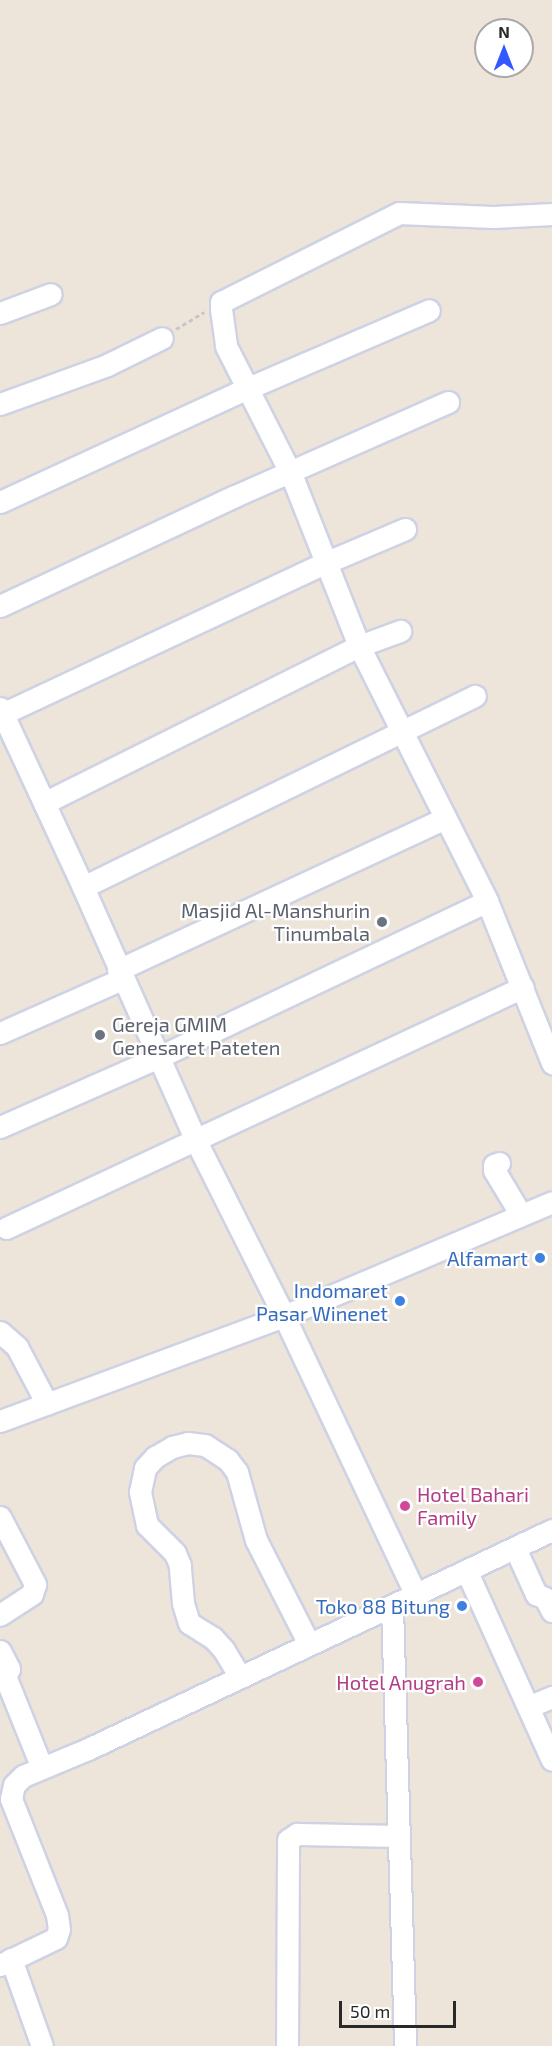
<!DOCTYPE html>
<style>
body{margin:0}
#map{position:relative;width:552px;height:2046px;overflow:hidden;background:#ede5d9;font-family:"Exo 2",sans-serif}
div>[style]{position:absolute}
.path>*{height:3px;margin-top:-1.5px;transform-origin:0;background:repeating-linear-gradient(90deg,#c7c7c7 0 4.5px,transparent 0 7.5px)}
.roads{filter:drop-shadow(2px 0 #cfd2e4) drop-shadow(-2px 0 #cfd2e4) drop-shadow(0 2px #cfd2e4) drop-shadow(0 -2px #cfd2e4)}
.minor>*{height:21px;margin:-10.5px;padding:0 10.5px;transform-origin:10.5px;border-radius:10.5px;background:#fff}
.dots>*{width:16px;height:16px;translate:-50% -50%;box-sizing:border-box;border:3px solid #fff;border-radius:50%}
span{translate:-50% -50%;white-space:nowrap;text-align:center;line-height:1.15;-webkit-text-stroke:4.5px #fff;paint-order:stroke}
.worship-label{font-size:20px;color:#5b616d}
.right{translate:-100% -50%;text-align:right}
.left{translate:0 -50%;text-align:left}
.shop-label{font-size:20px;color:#366cbe}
.hotel-label{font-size:20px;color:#b23c85}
.north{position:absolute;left:474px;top:18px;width:60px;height:60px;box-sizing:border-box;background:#fff;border:2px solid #a9a9a9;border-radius:50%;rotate:0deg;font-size:16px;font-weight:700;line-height:24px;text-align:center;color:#292929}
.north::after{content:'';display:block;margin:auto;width:21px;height:27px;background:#3458ff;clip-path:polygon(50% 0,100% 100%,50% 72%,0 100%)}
.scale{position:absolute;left:339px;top:2001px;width:117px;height:27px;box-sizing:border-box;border:3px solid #292929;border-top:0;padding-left:8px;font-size:18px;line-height:21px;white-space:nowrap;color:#292929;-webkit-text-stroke:4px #fff;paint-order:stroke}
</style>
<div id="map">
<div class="path">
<div style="left:176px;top:329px;width:33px;rotate:-31deg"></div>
</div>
<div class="roads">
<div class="minor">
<div style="left:552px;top:214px;width:59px;rotate:177.1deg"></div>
<div style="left:493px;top:217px;width:94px;rotate:-177.6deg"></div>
<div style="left:399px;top:213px;width:199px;rotate:153.4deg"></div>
<div style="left:221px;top:302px;width:7px;rotate:90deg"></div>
<div style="left:221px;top:309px;width:37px;rotate:82deg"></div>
<div style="left:226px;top:346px;width:144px;rotate:63.1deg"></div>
<div style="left:291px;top:474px;width:185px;rotate:68.4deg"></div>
<div style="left:359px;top:646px;width:285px;rotate:63.3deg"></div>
<div style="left:487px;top:901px;width:175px;rotate:68.1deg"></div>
<div style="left:0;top:313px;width:54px;rotate:-20.4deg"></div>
<div style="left:0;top:404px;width:114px;rotate:-20deg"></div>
<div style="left:107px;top:365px;width:61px;rotate:-26.1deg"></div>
<div style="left:0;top:502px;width:271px;rotate:-24.7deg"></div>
<div style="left:246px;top:389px;width:199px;rotate:-23.3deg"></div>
<div style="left:0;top:606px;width:259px;rotate:-25.1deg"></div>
<div style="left:235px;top:496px;width:233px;rotate:-23.8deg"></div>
<div style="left:0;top:708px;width:197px;rotate:65.1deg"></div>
<div style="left:83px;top:887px;width:278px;rotate:66deg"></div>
<div style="left:196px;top:1141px;width:196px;rotate:63.3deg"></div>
<div style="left:284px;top:1316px;width:309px;rotate:64.7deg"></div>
<div style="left:0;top:715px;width:359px;rotate:-25.1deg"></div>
<div style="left:325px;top:563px;width:87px;rotate:-23deg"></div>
<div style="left:44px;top:803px;width:352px;rotate:-26.5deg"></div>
<div style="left:359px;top:646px;width:44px;rotate:-20.1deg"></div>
<div style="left:83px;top:887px;width:436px;rotate:-26deg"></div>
<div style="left:118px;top:970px;width:361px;rotate:-24.9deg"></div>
<div style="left:0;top:1033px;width:133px;rotate:-23.9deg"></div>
<div style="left:0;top:1127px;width:174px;rotate:-23.8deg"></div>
<div style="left:159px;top:1057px;width:363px;rotate:-25.4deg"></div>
<div style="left:499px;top:1163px;width:5px;rotate:158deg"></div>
<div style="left:494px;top:1165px;width:5px;rotate:90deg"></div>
<div style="left:494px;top:1170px;width:52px;rotate:59deg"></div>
<div style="left:6px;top:1228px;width:570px;rotate:-24.99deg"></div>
<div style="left:0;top:1332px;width:23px;rotate:41deg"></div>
<div style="left:17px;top:1347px;width:64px;rotate:62.2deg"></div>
<div style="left:0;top:1421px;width:303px;rotate:-20.3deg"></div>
<div style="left:284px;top:1316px;width:291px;rotate:-23deg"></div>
<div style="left:0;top:1517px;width:76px;rotate:62.4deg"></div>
<div style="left:35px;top:1584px;width:10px;rotate:107deg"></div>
<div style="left:32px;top:1594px;width:38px;rotate:147deg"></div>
<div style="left:515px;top:1548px;width:51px;rotate:65.5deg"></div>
<div style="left:536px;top:1594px;width:10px;rotate:24deg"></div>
<div style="left:545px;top:1598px;width:15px;rotate:62deg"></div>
<div style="left:467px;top:1572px;width:206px;rotate:65.7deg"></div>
<div style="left:392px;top:1606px;width:440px;rotate:88.3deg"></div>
<div style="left:0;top:1651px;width:20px;rotate:63deg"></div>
<div style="left:9px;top:1669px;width:8px;rotate:120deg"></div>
<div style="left:5px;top:1676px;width:99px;rotate:68.1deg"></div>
<div style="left:240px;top:1677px;width:33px;rotate:-121deg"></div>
<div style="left:223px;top:1649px;width:15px;rotate:-132deg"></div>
<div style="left:213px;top:1638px;width:28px;rotate:-148deg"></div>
<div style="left:189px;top:1623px;width:21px;rotate:-107deg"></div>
<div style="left:183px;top:1603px;width:38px;rotate:-95deg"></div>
<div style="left:180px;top:1565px;width:13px;rotate:-113deg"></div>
<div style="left:175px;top:1553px;width:40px;rotate:-135deg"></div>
<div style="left:147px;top:1525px;width:34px;rotate:-102deg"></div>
<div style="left:140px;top:1492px;width:25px;rotate:-78deg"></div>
<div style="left:145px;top:1468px;width:15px;rotate:-48deg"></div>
<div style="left:155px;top:1457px;width:20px;rotate:-30deg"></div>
<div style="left:172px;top:1447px;width:16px;rotate:-14deg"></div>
<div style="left:188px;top:1443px;width:17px;rotate:7deg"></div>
<div style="left:205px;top:1445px;width:27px;rotate:33deg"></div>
<div style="left:228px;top:1460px;width:15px;rotate:53deg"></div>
<div style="left:237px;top:1472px;width:71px;rotate:74.4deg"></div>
<div style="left:256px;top:1540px;width:117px;rotate:63deg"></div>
<div style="left:528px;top:1707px;width:26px;rotate:-23deg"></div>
<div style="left:11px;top:1959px;width:92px;rotate:70.4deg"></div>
<div style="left:0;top:1965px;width:62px;rotate:-25.7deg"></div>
<div style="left:56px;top:1938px;width:9px;rotate:-72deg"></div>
<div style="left:59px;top:1929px;width:14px;rotate:-98deg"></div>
<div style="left:57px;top:1915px;width:125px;rotate:-111.6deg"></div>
<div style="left:11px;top:1799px;width:14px;rotate:-78deg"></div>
<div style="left:14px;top:1785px;width:13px;rotate:-45deg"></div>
<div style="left:23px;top:1776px;width:70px;rotate:-22.6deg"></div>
<div style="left:88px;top:1749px;width:513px;rotate:-25.27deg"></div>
<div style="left:287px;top:2046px;width:206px;rotate:-89.7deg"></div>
<div style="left:288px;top:1840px;width:11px;rotate:-34deg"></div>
<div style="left:297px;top:1834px;width:102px;rotate:1.1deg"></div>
</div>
</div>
<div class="dots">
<div style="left:382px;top:922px;background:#6b7280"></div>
<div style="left:100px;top:1035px;background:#6b7280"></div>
<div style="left:540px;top:1258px;background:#3f7fe0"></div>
<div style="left:400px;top:1301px;background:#3f7fe0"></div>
<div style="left:405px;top:1506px;background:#d1479c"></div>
<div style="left:462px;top:1606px;background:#3f7fe0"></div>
<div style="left:478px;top:1682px;background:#d1479c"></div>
</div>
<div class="worship-label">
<span class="right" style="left:370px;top:922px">Masjid Al-Manshurin<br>Tinumbala</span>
<span class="left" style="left:112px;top:1036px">Gereja GMIM<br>Genesaret Pateten</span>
</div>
<div class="shop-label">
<span class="right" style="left:528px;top:1258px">Alfamart</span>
<span class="right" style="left:388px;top:1302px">Indomaret<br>Pasar Winenet</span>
<span class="right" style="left:450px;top:1606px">Toko 88 Bitung</span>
</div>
<div class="hotel-label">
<span class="left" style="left:417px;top:1506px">Hotel Bahari<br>Family</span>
<span class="right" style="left:466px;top:1682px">Hotel Anugrah</span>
</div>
<div class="north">N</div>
<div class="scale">50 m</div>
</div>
